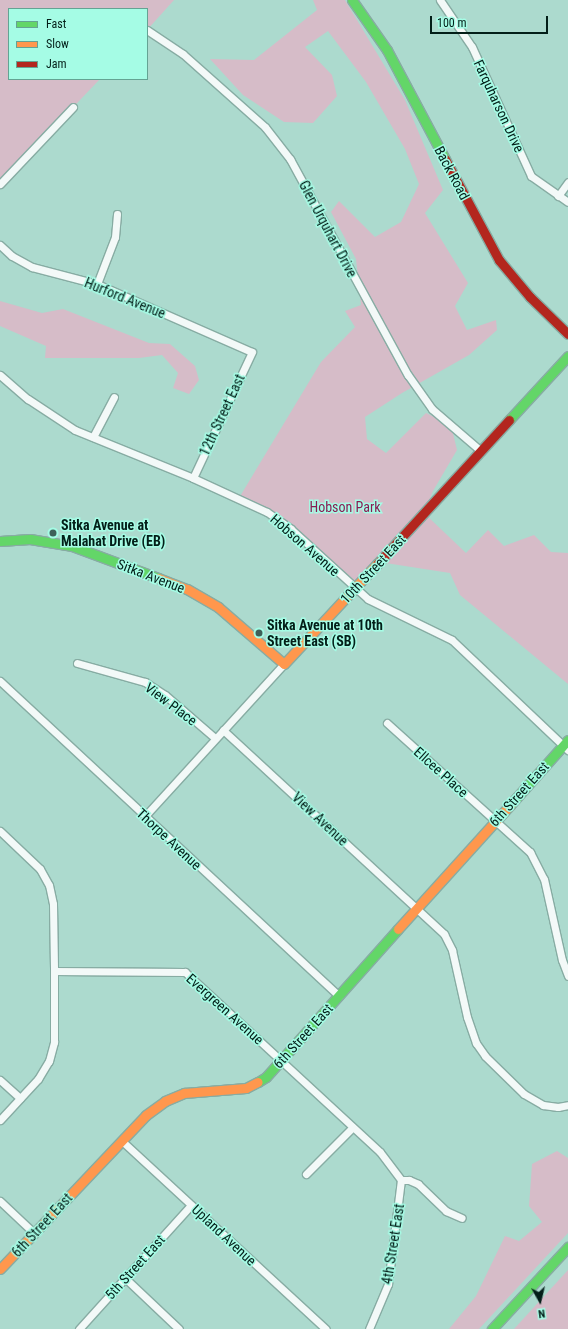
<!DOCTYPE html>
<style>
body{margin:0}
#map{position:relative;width:568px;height:1329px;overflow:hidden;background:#acdace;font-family:"Roboto Condensed",sans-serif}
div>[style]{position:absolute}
.green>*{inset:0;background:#d6bcc8}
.roads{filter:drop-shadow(1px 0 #87aca3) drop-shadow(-1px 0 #87aca3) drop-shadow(0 1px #87aca3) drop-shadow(0 -1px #87aca3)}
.street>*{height:7px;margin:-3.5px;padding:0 3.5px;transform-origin:3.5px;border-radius:3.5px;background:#f3f9f8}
.fast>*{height:9px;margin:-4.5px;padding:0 4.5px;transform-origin:4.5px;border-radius:4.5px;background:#63d668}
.slow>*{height:9px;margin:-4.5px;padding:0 4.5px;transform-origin:4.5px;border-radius:4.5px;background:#ff974d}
.jam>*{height:9px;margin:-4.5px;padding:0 4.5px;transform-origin:4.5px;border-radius:4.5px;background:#b3261e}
.dots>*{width:11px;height:11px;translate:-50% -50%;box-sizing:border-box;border:2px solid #a5fce5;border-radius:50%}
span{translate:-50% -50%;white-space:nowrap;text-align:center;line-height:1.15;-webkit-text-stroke:3px #a5fce5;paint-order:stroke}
.street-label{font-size:14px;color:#031e18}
.park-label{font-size:14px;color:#891a52}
.poi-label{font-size:14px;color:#031e18;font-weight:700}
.left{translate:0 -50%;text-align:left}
.legend{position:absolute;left:8px;top:8px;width:140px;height:72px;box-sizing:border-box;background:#a5fce5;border:1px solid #64a393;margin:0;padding:5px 7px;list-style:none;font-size:12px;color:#031e18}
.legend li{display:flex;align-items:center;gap:8px;height:20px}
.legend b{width:20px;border:1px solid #64a393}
.north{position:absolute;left:520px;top:1281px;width:40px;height:40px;-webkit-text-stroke:3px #a5fce5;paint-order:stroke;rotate:172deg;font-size:11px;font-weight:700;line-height:16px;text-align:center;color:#031e18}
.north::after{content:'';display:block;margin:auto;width:14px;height:18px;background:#031e18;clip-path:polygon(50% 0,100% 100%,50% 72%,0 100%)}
.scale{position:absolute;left:430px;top:16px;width:118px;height:18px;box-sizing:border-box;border:2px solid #031e18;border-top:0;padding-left:5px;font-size:12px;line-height:14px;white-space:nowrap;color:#031e18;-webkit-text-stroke:3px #a5fce5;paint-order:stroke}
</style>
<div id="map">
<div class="green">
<div style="clip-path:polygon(0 0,174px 0,147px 30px,147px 9px,9px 9px,9px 79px,100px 79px,0 184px)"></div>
<div style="clip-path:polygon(313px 0,345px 0,405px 100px,443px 190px,425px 213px,468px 283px,455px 306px,467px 330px,496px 320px,497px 330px,469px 355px,402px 393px,365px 417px,367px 439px,386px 453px,426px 413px,451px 425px,457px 450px,433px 491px,424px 513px,466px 553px,488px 530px,504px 546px,534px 535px,551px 552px,568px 553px,568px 684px,460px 595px,450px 573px,379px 562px,355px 588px,291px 529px,239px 498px,321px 362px,355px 327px,345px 311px,361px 305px,356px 259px,331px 212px,339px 201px,375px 237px,401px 222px,419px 184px,405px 149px,366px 82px,328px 31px,305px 47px,332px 75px,337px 96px,313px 123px,284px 122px,243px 95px,210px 59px,254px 60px,317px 10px)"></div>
<div style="clip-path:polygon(0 301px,42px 313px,63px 309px,149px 343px,170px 344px,195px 366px,199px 380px,189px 394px,173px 388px,178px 373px,162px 355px,139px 358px,45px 358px,46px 346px,0 326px)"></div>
<div style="clip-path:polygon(557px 1151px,568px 1158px,568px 1233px,479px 1329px,449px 1329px,476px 1296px,505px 1236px,519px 1241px,542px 1222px,529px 1206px,532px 1164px)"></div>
<div style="clip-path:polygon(568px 1270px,568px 1329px,514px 1329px)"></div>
</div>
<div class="roads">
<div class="street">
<div style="left:440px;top:0;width:57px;rotate:55.8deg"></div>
<div style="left:472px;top:47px;width:142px;rotate:65.4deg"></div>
<div style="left:531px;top:176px;width:45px;rotate:35.1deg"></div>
<div style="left:147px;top:30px;width:43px;rotate:33.7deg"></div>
<div style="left:183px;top:54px;width:110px;rotate:41.7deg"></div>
<div style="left:265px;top:127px;width:41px;rotate:52deg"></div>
<div style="left:290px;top:159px;width:246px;rotate:61.4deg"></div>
<div style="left:408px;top:375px;width:42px;rotate:54.8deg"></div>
<div style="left:432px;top:409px;width:65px;rotate:40.6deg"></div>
<div style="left:0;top:184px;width:106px;rotate:-46.5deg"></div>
<div style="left:558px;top:196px;width:17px;rotate:-54deg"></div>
<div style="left:0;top:245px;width:16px;rotate:43deg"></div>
<div style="left:12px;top:256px;width:23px;rotate:29deg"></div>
<div style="left:32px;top:267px;width:67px;rotate:14.7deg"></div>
<div style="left:97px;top:284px;width:169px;rotate:23.7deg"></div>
<div style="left:252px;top:352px;width:139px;rotate:115.1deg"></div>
<div style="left:97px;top:284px;width:50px;rotate:-69deg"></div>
<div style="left:115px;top:237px;width:23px;rotate:-85deg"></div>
<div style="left:0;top:375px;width:37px;rotate:41deg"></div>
<div style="left:28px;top:399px;width:56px;rotate:33.4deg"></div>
<div style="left:75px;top:430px;width:127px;rotate:22.1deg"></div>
<div style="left:193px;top:478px;width:81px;rotate:24.7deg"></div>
<div style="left:267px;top:512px;width:29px;rotate:35deg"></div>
<div style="left:291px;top:529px;width:104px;rotate:42.3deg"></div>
<div style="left:368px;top:599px;width:93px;rotate:26deg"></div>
<div style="left:452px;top:640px;width:160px;rotate:43.5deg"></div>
<div style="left:93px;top:437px;width:45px;rotate:-62.3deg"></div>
<div style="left:77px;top:663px;width:71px;rotate:15.6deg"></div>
<div style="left:145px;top:682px;width:24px;rotate:33deg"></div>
<div style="left:165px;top:695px;width:66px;rotate:40.7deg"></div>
<div style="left:0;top:681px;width:463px;rotate:42.9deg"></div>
<div style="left:387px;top:723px;width:193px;rotate:42.1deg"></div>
<div style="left:530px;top:852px;width:30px;rotate:63deg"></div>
<div style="left:544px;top:879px;width:83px;rotate:77.5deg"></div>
<div style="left:562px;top:960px;width:17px;rotate:69deg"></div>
<div style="left:223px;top:730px;width:301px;rotate:42.7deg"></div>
<div style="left:444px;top:934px;width:18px;rotate:63deg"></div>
<div style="left:452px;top:950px;width:69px;rotate:77.4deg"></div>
<div style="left:467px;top:1017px;width:28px;rotate:71deg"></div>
<div style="left:476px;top:1043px;width:16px;rotate:55deg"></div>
<div style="left:485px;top:1056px;width:54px;rotate:44.3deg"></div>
<div style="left:524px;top:1094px;width:22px;rotate:30deg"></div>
<div style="left:543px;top:1105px;width:15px;rotate:8deg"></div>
<div style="left:558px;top:1107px;width:10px;rotate:-11deg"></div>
<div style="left:145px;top:816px;width:206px;rotate:-47.6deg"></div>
<div style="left:0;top:831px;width:55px;rotate:43.5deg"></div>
<div style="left:40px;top:869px;width:18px;rotate:61deg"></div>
<div style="left:49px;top:885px;width:19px;rotate:78deg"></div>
<div style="left:53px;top:904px;width:67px;rotate:89.1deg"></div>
<div style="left:54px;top:971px;width:131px;rotate:0.4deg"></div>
<div style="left:185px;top:972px;width:265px;rotate:42.7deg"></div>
<div style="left:380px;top:1152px;width:35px;rotate:53deg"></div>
<div style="left:401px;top:1180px;width:8px"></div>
<div style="left:409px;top:1180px;width:10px;rotate:24deg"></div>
<div style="left:418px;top:1184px;width:39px;rotate:44deg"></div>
<div style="left:446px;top:1211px;width:17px;rotate:24deg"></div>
<div style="left:0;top:1080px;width:27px;rotate:42deg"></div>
<div style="left:0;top:1120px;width:56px;rotate:-47.2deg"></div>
<div style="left:38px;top:1079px;width:21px;rotate:-59deg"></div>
<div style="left:49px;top:1061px;width:20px;rotate:-75deg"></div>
<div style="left:54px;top:1042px;width:71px;rotate:-90deg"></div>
<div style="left:122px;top:1141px;width:277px;rotate:42.7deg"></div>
<div style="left:306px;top:1174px;width:66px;rotate:-45deg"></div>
<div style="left:0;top:1201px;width:47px;rotate:43.3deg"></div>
<div style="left:125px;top:1278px;width:74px;rotate:43.4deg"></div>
<div style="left:79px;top:1329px;width:167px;rotate:-47.9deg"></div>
<div style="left:369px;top:1329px;width:49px;rotate:-67.1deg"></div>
<div style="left:388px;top:1284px;width:105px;rotate:-82.9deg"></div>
</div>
<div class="fast">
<div style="left:352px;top:0;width:61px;rotate:55deg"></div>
<div style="left:387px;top:50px;width:123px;rotate:62deg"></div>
<div style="left:509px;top:420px;width:87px;rotate:-47.3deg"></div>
<div style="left:0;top:541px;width:30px;rotate:-4deg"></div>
<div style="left:30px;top:539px;width:43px;rotate:9.5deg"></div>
<div style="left:72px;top:546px;width:92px;rotate:20.4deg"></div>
<div style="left:510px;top:805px;width:87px;rotate:-48.3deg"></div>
<div style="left:258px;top:1082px;width:9px;rotate:-32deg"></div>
<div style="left:266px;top:1077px;width:198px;rotate:-48.3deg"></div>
<div style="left:492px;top:1329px;width:112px;rotate:-47.2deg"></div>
</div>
<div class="slow">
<div style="left:158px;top:578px;width:31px;rotate:21deg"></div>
<div style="left:187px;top:589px;width:36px;rotate:30deg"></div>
<div style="left:218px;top:607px;width:87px;rotate:40.8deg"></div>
<div style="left:284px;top:664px;width:138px;rotate:-47.1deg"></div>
<div style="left:398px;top:929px;width:167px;rotate:-47.9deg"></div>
<div style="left:0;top:1269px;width:212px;rotate:-46.5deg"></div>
<div style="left:146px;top:1115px;width:24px;rotate:-36deg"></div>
<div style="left:165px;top:1101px;width:21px;rotate:-23deg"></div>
<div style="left:184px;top:1093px;width:62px;rotate:-4.6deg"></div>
<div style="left:246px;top:1088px;width:13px;rotate:-27deg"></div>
</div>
<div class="jam">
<div style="left:445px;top:159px;width:115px;rotate:61.9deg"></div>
<div style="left:499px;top:260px;width:48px;rotate:50deg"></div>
<div style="left:530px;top:297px;width:53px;rotate:44.2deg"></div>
<div style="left:378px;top:563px;width:194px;rotate:-47.5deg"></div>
</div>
</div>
<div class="dots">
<div style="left:53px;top:533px;background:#3e6058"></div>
<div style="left:259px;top:633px;background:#3e6058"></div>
</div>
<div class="street-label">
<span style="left:499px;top:106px;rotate:65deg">Farquharson Drive</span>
<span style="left:452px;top:173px;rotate:62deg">Back Road</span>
<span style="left:328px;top:229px;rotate:62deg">Glen Urquhart Drive</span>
<span style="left:125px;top:298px;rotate:22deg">Hurford Avenue</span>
<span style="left:222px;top:415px;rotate:-65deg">12th Street East</span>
<span style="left:305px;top:545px;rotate:41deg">Hobson Avenue</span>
<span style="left:373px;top:569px;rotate:-47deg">10th Street East</span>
<span style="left:151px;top:576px;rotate:21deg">Sitka Avenue</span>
<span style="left:171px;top:704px;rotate:37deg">View Place</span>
<span style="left:441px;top:772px;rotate:42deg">Ellcee Place</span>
<span style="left:519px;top:794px;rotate:-48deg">6th Street East</span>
<span style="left:320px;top:819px;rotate:43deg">View Avenue</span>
<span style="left:169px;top:839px;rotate:43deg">Thorpe Avenue</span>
<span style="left:225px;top:1009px;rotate:42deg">Evergreen Avenue</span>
<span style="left:303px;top:1036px;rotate:-48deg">6th Street East</span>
<span style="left:42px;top:1225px;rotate:-47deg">6th Street East</span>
<span style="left:224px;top:1235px;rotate:43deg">Upland Avenue</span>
<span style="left:393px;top:1244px;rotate:-81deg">4th Street East</span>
<span style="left:135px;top:1267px;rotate:-48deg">5th Street East</span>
</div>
<div class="park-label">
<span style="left:345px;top:507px">Hobson Park</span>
</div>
<div class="poi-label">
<span class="left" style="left:61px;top:533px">Sitka Avenue at<br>Malahat Drive (EB)</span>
<span class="left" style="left:267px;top:633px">Sitka Avenue at 10th<br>Street East (SB)</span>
</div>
<ul class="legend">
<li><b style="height:5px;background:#63d668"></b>Fast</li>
<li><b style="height:5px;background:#ff974d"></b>Slow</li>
<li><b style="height:5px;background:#b3261e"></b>Jam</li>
</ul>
<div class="north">N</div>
<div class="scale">100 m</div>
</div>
